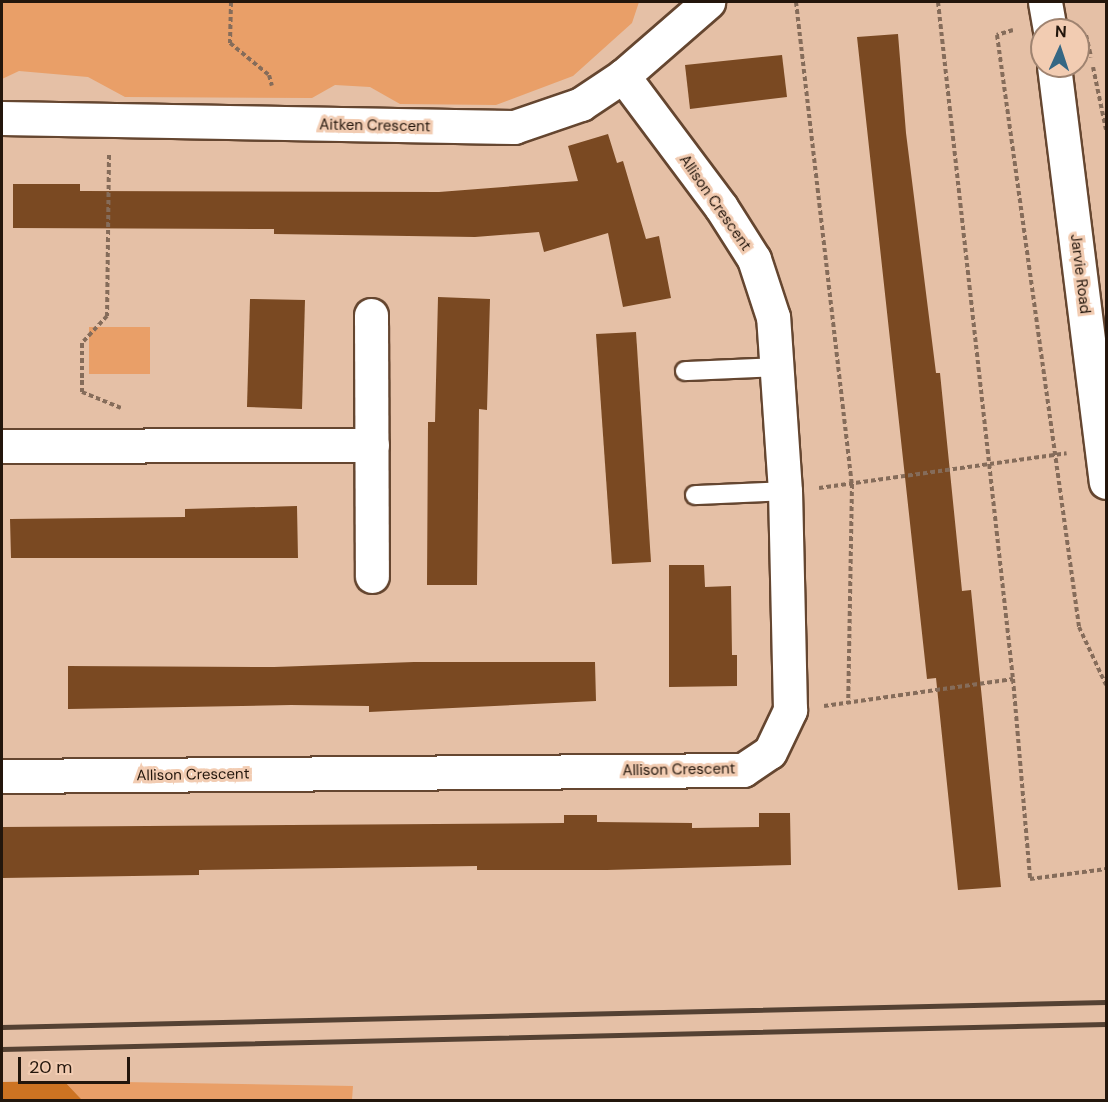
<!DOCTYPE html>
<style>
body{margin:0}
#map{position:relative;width:1108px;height:1102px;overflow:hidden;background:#e5c0a6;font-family:"DM Sans",sans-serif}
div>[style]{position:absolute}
.green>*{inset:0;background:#e99f68}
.forest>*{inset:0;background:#cd7322}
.building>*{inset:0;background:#7a4922}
.path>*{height:4px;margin-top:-2px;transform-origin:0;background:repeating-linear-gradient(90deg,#856c5a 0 4.5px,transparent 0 7.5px)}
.roads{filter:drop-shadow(2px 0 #654630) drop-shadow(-2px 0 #654630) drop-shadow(0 2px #654630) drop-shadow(0 -2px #654630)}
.lane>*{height:18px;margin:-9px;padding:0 9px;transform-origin:9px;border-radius:9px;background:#fff}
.street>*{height:33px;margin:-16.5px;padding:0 16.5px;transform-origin:16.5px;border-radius:16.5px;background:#fff}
.secondary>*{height:33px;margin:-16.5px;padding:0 16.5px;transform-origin:16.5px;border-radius:16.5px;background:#fff}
.rail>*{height:4.5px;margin:-2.25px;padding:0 2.25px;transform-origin:2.25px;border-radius:2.25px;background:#544133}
span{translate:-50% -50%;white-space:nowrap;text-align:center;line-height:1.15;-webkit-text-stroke:6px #f2ccb2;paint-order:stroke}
.street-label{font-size:15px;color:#23160c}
.frame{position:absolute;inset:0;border:3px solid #23160c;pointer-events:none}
.north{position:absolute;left:1030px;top:18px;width:60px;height:60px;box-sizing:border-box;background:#f2ccb2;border:2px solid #9f8370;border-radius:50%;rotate:3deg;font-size:16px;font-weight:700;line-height:24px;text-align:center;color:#23160c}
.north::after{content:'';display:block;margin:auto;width:21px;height:27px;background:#356784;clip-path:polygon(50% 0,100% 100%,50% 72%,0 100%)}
.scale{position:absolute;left:18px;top:1057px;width:112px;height:27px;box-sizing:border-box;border:3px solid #23160c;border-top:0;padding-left:8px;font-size:18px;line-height:21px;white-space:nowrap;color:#23160c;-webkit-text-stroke:4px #f2ccb2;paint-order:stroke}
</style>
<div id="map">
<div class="green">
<div style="clip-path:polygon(2px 2px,639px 2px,632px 23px,573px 76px,496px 105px,400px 104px,370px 87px,335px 85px,312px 98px,125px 97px,88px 77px,19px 71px,2px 79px)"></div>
<div style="clip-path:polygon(89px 327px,150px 327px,150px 374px,89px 374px)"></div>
<div style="clip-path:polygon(64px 1081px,353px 1086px,352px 1100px,82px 1100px)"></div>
</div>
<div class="forest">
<div style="clip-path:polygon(64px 1081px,82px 1100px,2px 1100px,2px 1082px)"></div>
</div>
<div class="building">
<div style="clip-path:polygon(898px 34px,906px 133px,936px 373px,940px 373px,962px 591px,971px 590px,1001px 887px,958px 890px,936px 678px,927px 679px,857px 37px)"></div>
<div style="clip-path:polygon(782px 55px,787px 97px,690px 109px,685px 65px)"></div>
<div style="clip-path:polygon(608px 134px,617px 163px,623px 161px,646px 239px,659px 236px,671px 298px,623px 307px,608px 233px,544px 252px,539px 232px,475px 237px,274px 234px,274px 229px,13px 228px,13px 184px,80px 184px,80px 191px,439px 192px,578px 181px,568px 146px)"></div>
<div style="clip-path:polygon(438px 297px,490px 299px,487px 410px,479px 409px,477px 585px,427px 585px,428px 422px,435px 422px)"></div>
<div style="clip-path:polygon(250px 299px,305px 300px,302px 409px,247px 407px)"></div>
<div style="clip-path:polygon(636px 332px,651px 562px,612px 564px,596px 334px)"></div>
<div style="clip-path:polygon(297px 506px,298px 558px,11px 558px,10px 519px,185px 517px,185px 509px)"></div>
<div style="clip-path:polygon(669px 565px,704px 565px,705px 587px,731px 586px,732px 655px,737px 655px,737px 686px,669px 687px)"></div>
<div style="clip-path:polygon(414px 662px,595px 662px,596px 701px,369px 712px,369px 706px,291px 705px,68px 709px,68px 666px,274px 667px)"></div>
<div style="clip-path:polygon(759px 813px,790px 813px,791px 865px,607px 870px,477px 870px,477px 866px,199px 870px,199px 875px,2px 878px,2px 827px,564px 823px,564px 815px,597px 815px,597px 822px,692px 823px,692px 828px,759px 827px)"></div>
</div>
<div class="path">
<div style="left:231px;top:2px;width:41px;rotate:91.4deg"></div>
<div style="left:230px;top:43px;width:50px;rotate:39.4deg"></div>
<div style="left:269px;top:75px;width:11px;rotate:75deg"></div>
<div style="left:796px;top:2px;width:485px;rotate:83.4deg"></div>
<div style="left:852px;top:484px;width:219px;rotate:91deg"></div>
<div style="left:938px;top:2px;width:681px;rotate:83.68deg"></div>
<div style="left:1013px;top:679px;width:201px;rotate:85.1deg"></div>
<div style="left:1030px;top:879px;width:77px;rotate:-7.5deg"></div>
<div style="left:1013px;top:30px;width:17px;rotate:163deg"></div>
<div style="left:997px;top:35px;width:598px;rotate:82.11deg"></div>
<div style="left:1079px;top:627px;width:64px;rotate:65deg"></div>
<div style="left:1086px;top:35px;width:23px;rotate:77deg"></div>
<div style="left:1093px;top:67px;width:64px;rotate:78.3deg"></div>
<div style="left:109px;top:155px;width:161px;rotate:90.7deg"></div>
<div style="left:107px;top:316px;width:37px;rotate:133deg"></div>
<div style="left:82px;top:343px;width:49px;rotate:90deg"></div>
<div style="left:82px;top:392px;width:42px;rotate:22.3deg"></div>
<div style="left:819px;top:488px;width:250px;rotate:-8deg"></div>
<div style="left:824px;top:706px;width:191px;rotate:-8.1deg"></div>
</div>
<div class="roads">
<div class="lane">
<div style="left:685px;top:371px;width:91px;rotate:-2.5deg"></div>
<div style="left:695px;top:495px;width:90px;rotate:-2.5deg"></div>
</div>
<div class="street">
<div style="left:2px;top:118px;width:512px;rotate:1.01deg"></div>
<div style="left:514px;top:127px;width:71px;rotate:-18.9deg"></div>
<div style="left:581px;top:104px;width:50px;rotate:-33.7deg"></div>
<div style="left:623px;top:76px;width:113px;rotate:-41deg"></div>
<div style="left:371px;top:315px;width:261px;rotate:89.8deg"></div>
<div style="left:2px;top:446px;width:370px;rotate:-0.2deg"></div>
<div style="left:2px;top:776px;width:741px;rotate:-0.46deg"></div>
<div style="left:743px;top:770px;width:32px;rotate:-34deg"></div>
<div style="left:770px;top:752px;width:47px;rotate:-64.5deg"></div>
<div style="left:790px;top:710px;width:219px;rotate:-91.3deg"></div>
<div style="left:785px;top:491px;width:174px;rotate:-93.9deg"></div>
<div style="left:773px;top:317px;width:61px;rotate:-108.1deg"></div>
<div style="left:754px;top:259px;width:62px;rotate:-122.4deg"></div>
<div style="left:721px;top:207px;width:164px;rotate:-126.8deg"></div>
</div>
<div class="secondary">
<div style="left:1045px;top:2px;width:28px;rotate:80deg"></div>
<div style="left:1054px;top:66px;width:419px;rotate:82.9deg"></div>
</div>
</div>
<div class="rail">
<div style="left:2px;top:1027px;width:1104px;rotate:-1.3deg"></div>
<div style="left:2px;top:1049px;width:1104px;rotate:-1.3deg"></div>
</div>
<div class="street-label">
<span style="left:375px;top:126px;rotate:1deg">Aitken Crescent</span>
<span style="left:715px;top:203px;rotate:55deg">Allison Crescent</span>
<span style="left:1080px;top:274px;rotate:83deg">Jarvie Road</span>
<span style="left:679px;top:770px;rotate:-1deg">Allison Crescent</span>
<span style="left:193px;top:775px;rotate:-1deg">Allison Crescent</span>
</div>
<div class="frame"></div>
<div class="north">N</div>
<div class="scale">20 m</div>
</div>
